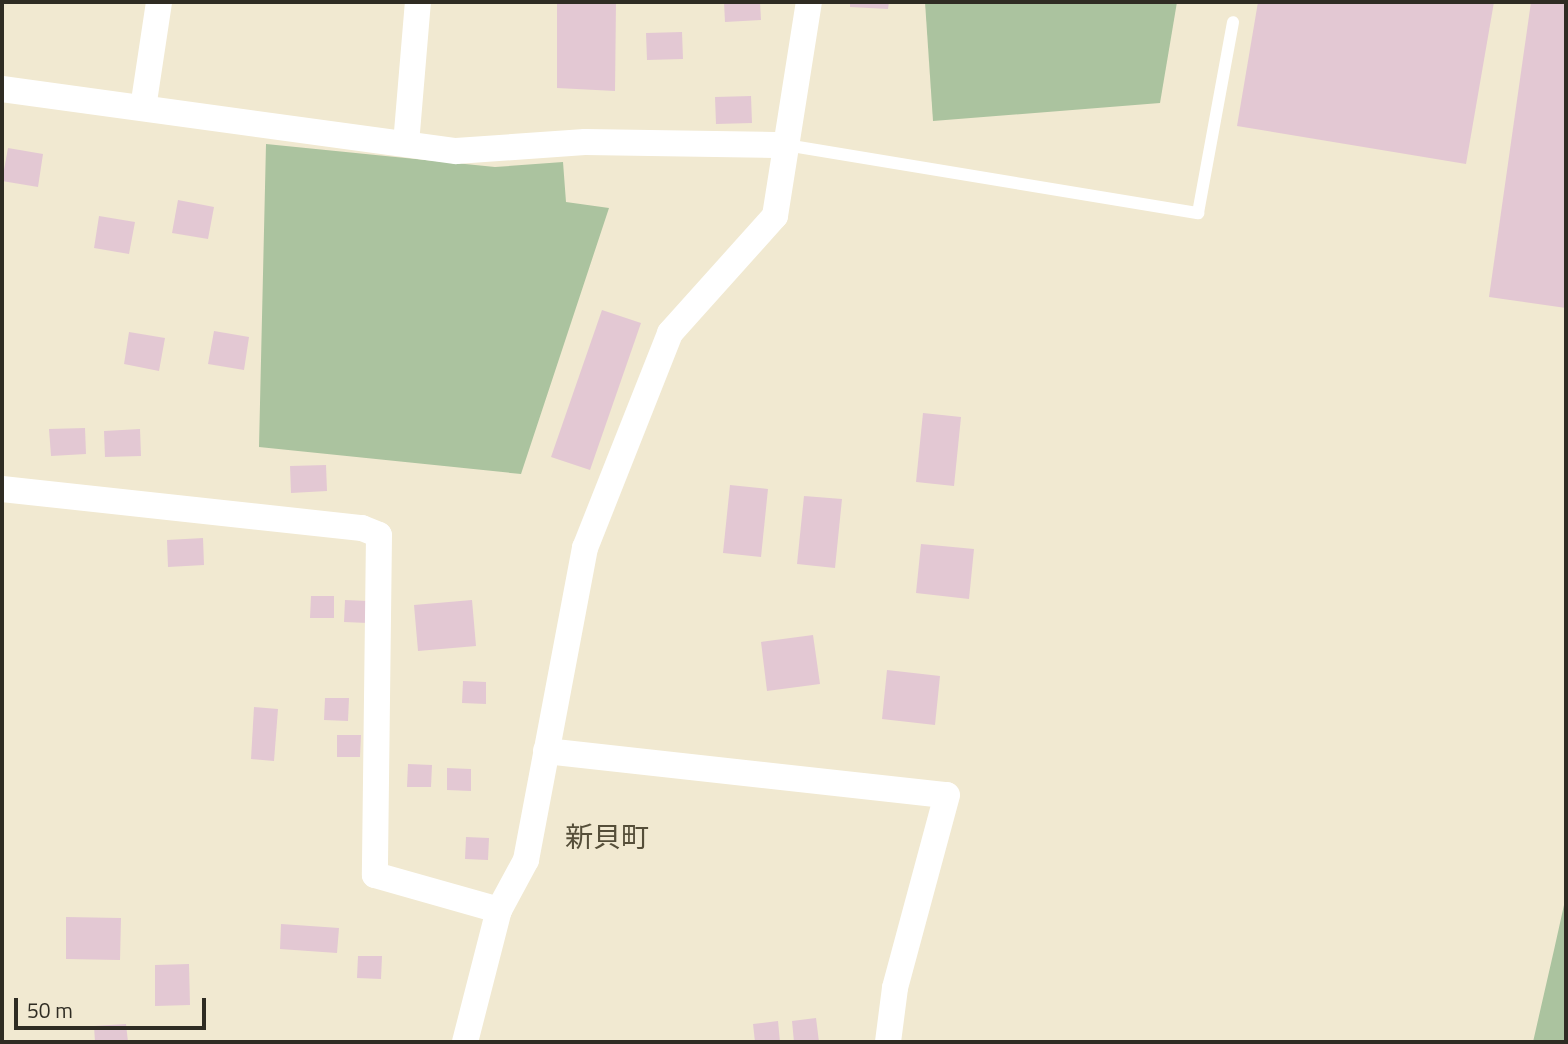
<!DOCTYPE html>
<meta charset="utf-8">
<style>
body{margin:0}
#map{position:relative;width:1568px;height:1044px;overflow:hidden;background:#f1e9d1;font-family:"Titillium Web","Noto Sans JP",sans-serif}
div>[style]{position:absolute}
.green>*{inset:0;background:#abc39f}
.building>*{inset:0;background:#e3c8d3}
.service>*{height:12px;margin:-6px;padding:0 6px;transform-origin:6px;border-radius:6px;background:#fff}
.minor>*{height:26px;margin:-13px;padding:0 13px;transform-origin:13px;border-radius:13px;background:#fff}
span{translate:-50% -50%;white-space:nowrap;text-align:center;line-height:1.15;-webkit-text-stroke:5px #f1e9d1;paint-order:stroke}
.neighbourhood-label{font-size:28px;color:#554e39}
.frame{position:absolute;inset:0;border:4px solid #2f2c23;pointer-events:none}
.scale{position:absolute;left:14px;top:998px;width:192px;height:32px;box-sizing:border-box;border:4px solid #2f2c23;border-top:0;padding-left:9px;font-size:21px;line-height:24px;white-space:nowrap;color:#2f2c23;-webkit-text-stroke:5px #f1e9d1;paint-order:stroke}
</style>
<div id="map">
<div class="green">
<div style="clip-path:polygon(925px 2px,1177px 2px,1160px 103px,933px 121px)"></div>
<div style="clip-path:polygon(266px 144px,495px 167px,563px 162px,566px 202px,609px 208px,521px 474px,259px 447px)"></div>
<div style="clip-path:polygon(1566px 896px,1566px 1042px,1533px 1042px,1554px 950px)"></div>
</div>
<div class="building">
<div style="clip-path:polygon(557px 2px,616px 2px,615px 91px,557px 88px)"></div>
<div style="clip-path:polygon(724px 2px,760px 2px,761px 20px,725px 22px)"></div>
<div style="clip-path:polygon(850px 2px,889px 2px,888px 9px,850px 7px)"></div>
<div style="clip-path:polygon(1258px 2px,1494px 2px,1466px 164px,1237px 126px)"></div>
<div style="clip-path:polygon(1531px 2px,1566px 2px,1566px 308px,1489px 297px)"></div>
<div style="clip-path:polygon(682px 32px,683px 59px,647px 60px,646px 33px)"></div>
<div style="clip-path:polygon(751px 96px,752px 123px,716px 124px,715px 97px)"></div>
<div style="clip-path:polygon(8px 148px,43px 154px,38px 187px,2px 181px)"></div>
<div style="clip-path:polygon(178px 200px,214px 207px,208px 239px,172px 233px)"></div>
<div style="clip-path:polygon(99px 216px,135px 222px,129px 254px,94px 248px)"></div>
<div style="clip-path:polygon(602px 310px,641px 323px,590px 470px,551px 457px)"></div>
<div style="clip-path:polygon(214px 331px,249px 337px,244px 370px,208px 364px)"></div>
<div style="clip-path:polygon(129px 332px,165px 338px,159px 371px,124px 364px)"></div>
<div style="clip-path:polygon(923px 413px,961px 417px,954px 486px,916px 482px)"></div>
<div style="clip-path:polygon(85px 428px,86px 454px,51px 456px,49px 429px)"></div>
<div style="clip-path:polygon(140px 429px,141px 456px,105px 457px,104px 431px)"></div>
<div style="clip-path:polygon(326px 465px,327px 491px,291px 493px,290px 466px)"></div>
<div style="clip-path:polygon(730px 485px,768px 489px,761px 557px,723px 553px)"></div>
<div style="clip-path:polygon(804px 496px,842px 499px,835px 568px,797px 564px)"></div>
<div style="clip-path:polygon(203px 538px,204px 565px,168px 567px,167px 540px)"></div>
<div style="clip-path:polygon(921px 544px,974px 549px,969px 599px,916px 593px)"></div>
<div style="clip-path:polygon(311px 596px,334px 596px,334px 618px,310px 618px)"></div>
<div style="clip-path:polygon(345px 600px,368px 601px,368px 623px,344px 622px)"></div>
<div style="clip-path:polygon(472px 600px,476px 646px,418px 651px,414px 605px)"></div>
<div style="clip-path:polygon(813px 635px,820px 684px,767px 691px,761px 642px)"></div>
<div style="clip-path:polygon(887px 670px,940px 676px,935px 725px,882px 719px)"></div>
<div style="clip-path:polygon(463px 681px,486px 682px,486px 704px,462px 703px)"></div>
<div style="clip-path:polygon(325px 698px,349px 698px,348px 721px,324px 720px)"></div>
<div style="clip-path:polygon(254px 707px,278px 709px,274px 761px,251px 759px)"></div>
<div style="clip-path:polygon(337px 735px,361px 735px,360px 757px,337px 757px)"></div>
<div style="clip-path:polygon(408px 764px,432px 765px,431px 787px,407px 787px)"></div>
<div style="clip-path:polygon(447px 768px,471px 769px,471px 791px,447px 790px)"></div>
<div style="clip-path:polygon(466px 837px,489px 838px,488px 860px,465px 859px)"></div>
<div style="clip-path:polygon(66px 917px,121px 918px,120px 960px,66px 959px)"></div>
<div style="clip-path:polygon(281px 924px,339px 928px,337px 953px,280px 949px)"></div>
<div style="clip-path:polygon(358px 956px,382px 956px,381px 979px,357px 978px)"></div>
<div style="clip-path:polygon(189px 964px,190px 1005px,155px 1006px,155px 965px)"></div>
<div style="clip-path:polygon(816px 1018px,819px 1042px,794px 1042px,792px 1021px)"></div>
<div style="clip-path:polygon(778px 1021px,780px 1042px,755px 1042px,753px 1024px)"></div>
<div style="clip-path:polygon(126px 1024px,128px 1042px,95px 1042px,94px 1026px)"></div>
</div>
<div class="service">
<div style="left:786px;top:145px;width:418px;rotate:9.4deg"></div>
<div style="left:1198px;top:213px;width:194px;rotate:-79.6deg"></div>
</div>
<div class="minor">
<div style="left:2px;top:89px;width:458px;rotate:7.8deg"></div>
<div style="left:456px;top:151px;width:129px;rotate:-4deg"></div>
<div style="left:585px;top:142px;width:201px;rotate:0.9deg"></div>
<div style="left:143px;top:108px;width:107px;rotate:-81.4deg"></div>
<div style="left:406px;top:144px;width:143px;rotate:-85.2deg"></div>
<div style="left:2px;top:489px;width:362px;rotate:6.2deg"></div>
<div style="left:362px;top:528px;width:18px;rotate:22deg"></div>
<div style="left:379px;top:535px;width:340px;rotate:90.7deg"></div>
<div style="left:375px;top:875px;width:129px;rotate:15.8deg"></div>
<div style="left:546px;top:751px;width:403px;rotate:6.3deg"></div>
<div style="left:947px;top:795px;width:200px;rotate:105.1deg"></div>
<div style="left:895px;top:988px;width:54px;rotate:97.4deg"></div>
<div style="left:465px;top:1042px;width:136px;rotate:-75.6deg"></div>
<div style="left:499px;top:910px;width:57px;rotate:-61.6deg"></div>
<div style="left:526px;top:860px;width:318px;rotate:-79.3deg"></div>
<div style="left:585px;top:548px;width:231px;rotate:-68.4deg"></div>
<div style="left:670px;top:333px;width:157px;rotate:-48.1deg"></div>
<div style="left:775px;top:216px;width:217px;rotate:-81deg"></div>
</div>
<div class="neighbourhood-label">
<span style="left:607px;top:837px">新貝町</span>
</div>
<div class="frame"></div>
<div class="scale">50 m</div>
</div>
